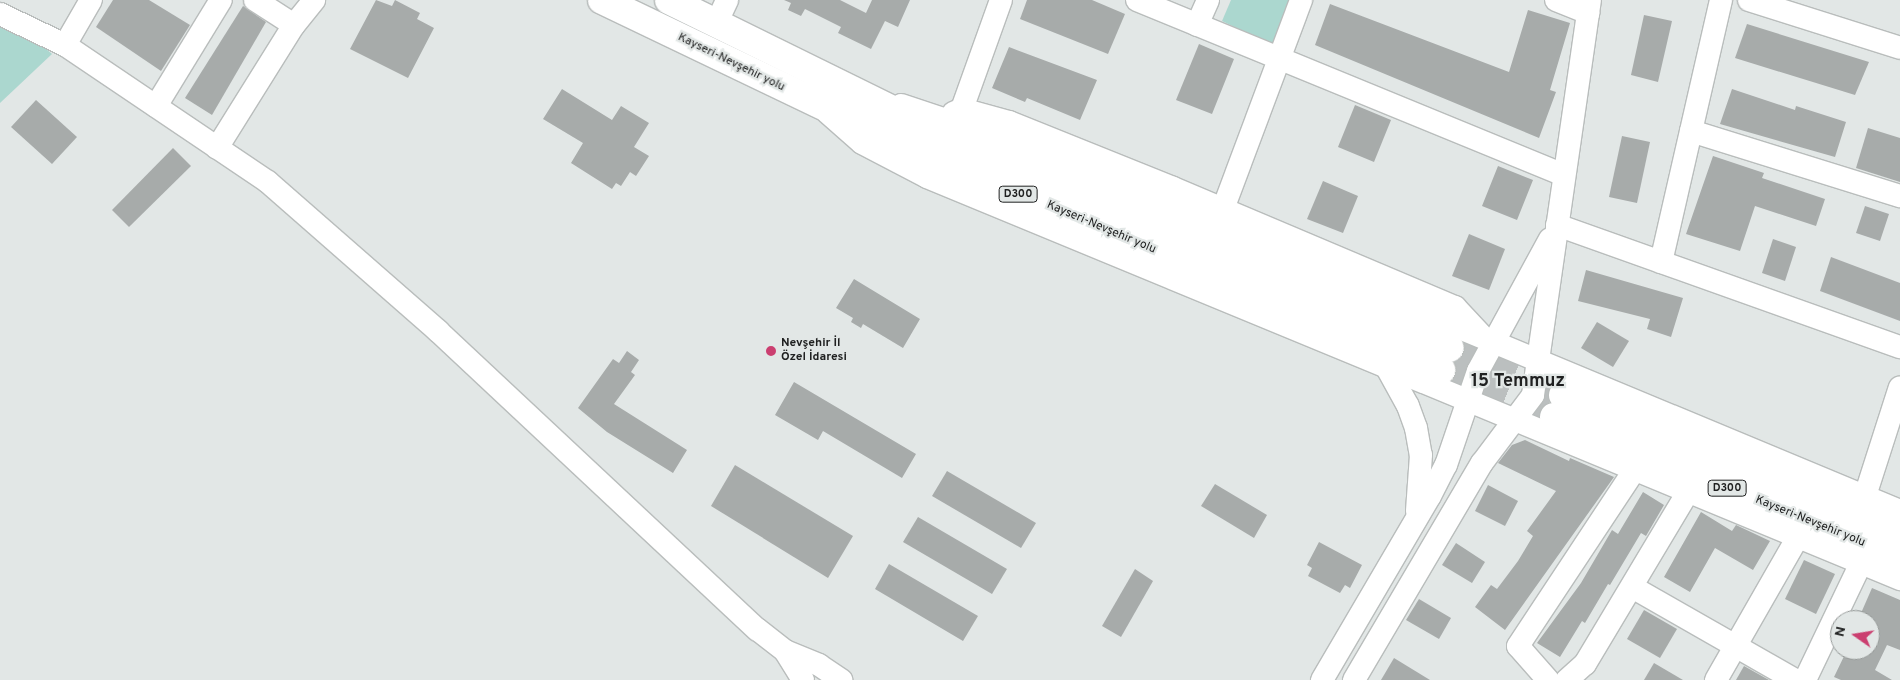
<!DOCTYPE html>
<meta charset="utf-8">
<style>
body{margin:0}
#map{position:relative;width:1900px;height:680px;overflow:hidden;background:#e2e7e6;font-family:Overpass,sans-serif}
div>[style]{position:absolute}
.green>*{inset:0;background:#abd7cf}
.building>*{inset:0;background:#a7abaa}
.highway-tunnel>*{height:28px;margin-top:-14px;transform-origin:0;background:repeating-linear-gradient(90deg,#bbbfbf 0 28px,transparent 0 42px)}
.roads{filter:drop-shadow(1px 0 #b9bdbc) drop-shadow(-1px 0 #b9bdbc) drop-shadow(0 1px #b9bdbc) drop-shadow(0 -1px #b9bdbc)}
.minor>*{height:22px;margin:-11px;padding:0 11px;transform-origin:11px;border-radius:11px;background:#fff}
.highway>*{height:28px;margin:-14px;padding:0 14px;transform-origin:14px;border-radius:14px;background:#fff}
.dots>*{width:14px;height:14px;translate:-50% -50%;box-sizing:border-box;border:2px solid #e2e7e6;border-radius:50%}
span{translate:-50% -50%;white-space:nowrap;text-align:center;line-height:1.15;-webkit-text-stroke:4.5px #e2e7e6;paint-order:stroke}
.shield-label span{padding:1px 4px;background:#e2e7e6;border:1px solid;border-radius:4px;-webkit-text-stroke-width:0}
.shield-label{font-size:11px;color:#202121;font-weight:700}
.street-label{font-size:12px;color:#202121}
.poi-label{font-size:12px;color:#202121;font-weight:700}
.left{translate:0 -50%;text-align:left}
.district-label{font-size:18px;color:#202121;font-weight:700}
.north{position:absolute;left:1830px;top:610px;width:50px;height:50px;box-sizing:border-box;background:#e2e7e6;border:1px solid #949897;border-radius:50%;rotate:283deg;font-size:14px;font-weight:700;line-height:20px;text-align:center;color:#202121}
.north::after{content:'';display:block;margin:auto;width:18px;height:22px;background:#cb3f70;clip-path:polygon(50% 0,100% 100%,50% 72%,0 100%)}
</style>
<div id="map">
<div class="green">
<div style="clip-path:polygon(1231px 0,1292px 0,1274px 46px,1222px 21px)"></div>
<div style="clip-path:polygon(0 27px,39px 43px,52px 54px,0 103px)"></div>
</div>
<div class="building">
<div style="clip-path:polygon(113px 0,149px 0,190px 25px,161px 71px,96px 27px)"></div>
<div style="clip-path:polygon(376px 0,392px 6px,395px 0,420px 13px,417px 19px,434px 28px,408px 78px,350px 49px)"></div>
<div style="clip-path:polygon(784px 0,840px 0,866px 13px,872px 0,910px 0,898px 27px,885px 21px,871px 49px,838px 33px,841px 27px,805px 9px,801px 16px,788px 10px,791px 3px)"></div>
<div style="clip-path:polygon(1027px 0,1092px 0,1125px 14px,1108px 54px,1020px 19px)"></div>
<div style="clip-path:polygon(1330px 4px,1509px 72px,1528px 10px,1570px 23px,1550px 90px,1556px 92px,1539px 138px,1315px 45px)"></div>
<div style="clip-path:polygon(243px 6px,266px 22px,212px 115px,185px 98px)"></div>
<div style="clip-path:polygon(1644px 15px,1672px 21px,1658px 82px,1631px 75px)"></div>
<div style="clip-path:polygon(1747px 24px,1869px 62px,1855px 95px,1735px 58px)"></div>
<div style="clip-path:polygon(1199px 44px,1234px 59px,1212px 114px,1176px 100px)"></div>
<div style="clip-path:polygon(1009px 47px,1097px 80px,1080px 120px,1027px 98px,1025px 102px,992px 88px)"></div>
<div style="clip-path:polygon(562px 89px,612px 120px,621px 106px,649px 123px,634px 147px,649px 156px,636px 176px,630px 172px,621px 186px,616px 183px,612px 189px,571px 163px,583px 143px,543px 119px)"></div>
<div style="clip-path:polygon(1732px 89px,1795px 110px,1796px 106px,1846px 122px,1835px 157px,1720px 124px)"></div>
<div style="clip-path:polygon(36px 100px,77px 137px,52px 164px,11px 127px)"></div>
<div style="clip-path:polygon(1355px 105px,1391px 120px,1374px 162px,1338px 147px)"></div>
<div style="clip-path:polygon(1868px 128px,1900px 138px,1900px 182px,1856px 168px)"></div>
<div style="clip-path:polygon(1622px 136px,1650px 142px,1637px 203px,1609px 197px)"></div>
<div style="clip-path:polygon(173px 148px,191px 166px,129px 227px,112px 210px)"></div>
<div style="clip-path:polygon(1713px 156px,1764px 173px,1762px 178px,1825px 199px,1816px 226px,1755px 206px,1740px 251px,1686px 234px)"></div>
<div style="clip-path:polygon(1498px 166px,1533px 180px,1517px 220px,1482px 206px)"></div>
<div style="clip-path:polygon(1323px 181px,1358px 196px,1343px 233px,1307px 219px)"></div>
<div style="clip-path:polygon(1865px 206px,1889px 214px,1880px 241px,1856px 233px)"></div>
<div style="clip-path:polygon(1469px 234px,1505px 249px,1489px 290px,1452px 276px)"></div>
<div style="clip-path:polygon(1773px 239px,1796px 247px,1785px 281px,1762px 273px)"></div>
<div style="clip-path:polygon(1831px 257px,1900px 283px,1900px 321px,1820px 291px)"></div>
<div style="clip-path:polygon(1586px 270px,1683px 298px,1671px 337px,1647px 329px,1650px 319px,1578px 301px)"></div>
<div style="clip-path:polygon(854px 279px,920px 319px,903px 348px,863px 324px,861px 328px,851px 322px,853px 318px,836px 308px)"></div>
<div style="clip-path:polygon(1597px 322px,1629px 341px,1613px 367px,1581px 348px)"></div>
<div style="clip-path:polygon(627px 351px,639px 360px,631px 372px,635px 375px,614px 404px,687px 450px,673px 473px,607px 432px,578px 408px,613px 359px,619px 363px)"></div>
<div style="clip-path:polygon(794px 382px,916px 454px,902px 478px,823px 431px,818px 440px,775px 415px)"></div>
<div style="clip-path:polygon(1525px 440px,1569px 461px,1570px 458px,1614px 477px,1505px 630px,1475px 607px,1491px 585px,1497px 589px,1518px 561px,1533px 536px,1527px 531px,1556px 491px,1498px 463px,1512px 445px)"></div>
<div style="clip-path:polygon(735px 465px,853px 536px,828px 578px,711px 506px)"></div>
<div style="clip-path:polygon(947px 471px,1036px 523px,1021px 548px,932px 496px)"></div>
<div style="clip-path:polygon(1215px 484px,1267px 515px,1254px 538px,1201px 506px)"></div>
<div style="clip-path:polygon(1488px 485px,1518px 501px,1505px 526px,1475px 511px)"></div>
<div style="clip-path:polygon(1643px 492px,1664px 505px,1646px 536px,1641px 533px,1610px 585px,1608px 584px,1585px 623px,1582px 621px,1560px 657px,1537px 643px,1581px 583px,1612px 530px,1618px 534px)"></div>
<div style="clip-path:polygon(1701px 512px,1732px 531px,1736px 525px,1770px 541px,1753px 570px,1715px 548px,1690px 592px,1664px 577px)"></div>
<div style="clip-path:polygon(918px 517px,1007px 569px,992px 594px,903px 542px)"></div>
<div style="clip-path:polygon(1319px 542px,1362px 565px,1350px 588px,1345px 585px,1340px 593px,1308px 576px,1312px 568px,1307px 565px)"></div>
<div style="clip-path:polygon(1456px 543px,1485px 562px,1472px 583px,1442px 565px)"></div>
<div style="clip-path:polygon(1804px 560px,1835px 574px,1816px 614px,1785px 599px)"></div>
<div style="clip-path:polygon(889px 564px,978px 616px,963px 641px,875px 589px)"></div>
<div style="clip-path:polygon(1135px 569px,1153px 581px,1121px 637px,1102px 626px)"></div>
<div style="clip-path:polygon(1872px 588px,1900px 600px,1900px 650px,1887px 645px,1875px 670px,1892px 680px,1841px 680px,1834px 677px,1847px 650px,1870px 650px,1870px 620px,1858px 620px)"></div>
<div style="clip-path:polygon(1419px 599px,1451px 618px,1439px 639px,1406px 620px)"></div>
<div style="clip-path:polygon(1644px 610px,1677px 629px,1660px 658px,1627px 639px)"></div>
<div style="clip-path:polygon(1394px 658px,1430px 680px,1381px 680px)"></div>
<div style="clip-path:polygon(1654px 663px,1683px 680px,1644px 680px)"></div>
<div style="clip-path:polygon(1744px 666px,1769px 680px,1736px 680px)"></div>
</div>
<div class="highway-tunnel">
<div style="left:1450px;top:348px;width:122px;rotate:22.6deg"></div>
<div style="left:1441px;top:370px;width:122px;rotate:22.6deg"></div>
</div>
<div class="roads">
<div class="minor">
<div style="left:255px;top:0;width:46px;rotate:32.7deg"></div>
<div style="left:1137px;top:0;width:461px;rotate:22.3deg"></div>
<div style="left:1556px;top:0;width:35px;rotate:22deg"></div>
<div style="left:1749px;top:0;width:158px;rotate:17.6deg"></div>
<div style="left:0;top:14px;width:72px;rotate:25.5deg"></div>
<div style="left:65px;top:45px;width:245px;rotate:34deg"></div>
<div style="left:268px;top:182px;width:226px;rotate:41.2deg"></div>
<div style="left:438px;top:331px;width:437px;rotate:43.1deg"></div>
<div style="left:757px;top:629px;width:36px;rotate:38deg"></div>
<div style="left:785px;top:651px;width:37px;rotate:22deg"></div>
<div style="left:819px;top:665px;width:27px;rotate:34deg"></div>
<div style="left:716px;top:24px;width:26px;rotate:-65deg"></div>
<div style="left:1197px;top:25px;width:27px;rotate:-66deg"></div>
<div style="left:65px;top:45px;width:52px;rotate:-60deg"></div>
<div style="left:901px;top:105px;width:117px;rotate:18.4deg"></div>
<div style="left:1012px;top:142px;width:962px;rotate:22.56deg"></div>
<div style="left:156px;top:106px;width:124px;rotate:-58.5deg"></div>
<div style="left:962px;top:109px;width:116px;rotate:-70.3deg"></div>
<div style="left:828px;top:113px;width:45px;rotate:41.4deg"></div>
<div style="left:862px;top:143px;width:73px;rotate:27.6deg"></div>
<div style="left:927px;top:177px;width:1053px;rotate:22.45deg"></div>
<div style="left:953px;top:113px;width:10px;rotate:-24deg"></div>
<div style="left:962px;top:109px;width:49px;rotate:15.5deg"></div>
<div style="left:1009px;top:122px;width:177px;rotate:21.9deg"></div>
<div style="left:1173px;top:188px;width:306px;rotate:22.9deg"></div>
<div style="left:1455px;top:307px;width:37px;rotate:47deg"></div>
<div style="left:1691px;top:131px;width:219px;rotate:17.3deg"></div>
<div style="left:217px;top:148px;width:145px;rotate:-58deg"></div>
<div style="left:294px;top:25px;width:32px;rotate:-51deg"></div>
<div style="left:1223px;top:209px;width:223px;rotate:-69.5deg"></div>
<div style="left:1557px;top:225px;width:364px;rotate:19.6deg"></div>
<div style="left:1661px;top:262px;width:269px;rotate:-77.1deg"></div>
<div style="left:1387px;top:368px;width:43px;rotate:61.1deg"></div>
<div style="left:1408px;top:406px;width:23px;rotate:70deg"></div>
<div style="left:1416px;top:428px;width:27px;rotate:80deg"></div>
<div style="left:1421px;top:455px;width:56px;rotate:94.1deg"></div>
<div style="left:1865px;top:496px;width:114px;rotate:-72.2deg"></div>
<div style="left:1632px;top:587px;width:188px;rotate:29.7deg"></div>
<div style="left:785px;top:651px;width:34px;rotate:58deg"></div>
<div style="left:1322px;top:680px;width:213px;rotate:-59.6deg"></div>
<div style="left:1430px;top:496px;width:35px;rotate:-63deg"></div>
<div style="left:1446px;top:465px;width:99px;rotate:-71.2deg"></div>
<div style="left:1478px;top:371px;width:150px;rotate:-61.4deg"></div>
<div style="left:1354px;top:680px;width:252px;rotate:-59.5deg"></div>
<div style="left:1482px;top:463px;width:85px;rotate:-53.1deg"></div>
<div style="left:1533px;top:395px;width:399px;rotate:-81.8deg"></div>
<div style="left:1548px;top:680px;width:45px;rotate:-131.4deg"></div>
<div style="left:1518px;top:646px;width:210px;rotate:-56.5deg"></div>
<div style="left:1567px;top:680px;width:24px;rotate:-42deg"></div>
<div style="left:1585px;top:664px;width:200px;rotate:-59.1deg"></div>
<div style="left:1716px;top:680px;width:165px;rotate:-60.2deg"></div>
<div style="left:1805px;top:680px;width:130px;rotate:-64.4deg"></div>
</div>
<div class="highway">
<div style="left:602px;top:0;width:352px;rotate:25.6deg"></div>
<div style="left:919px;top:152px;width:566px;rotate:22.67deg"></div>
<div style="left:669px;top:0;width:310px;rotate:26.2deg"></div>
<div style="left:947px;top:137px;width:545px;rotate:22.76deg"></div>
<div style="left:1563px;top:395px;width:365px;rotate:22.4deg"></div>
<div style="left:1554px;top:417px;width:374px;rotate:22.2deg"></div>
</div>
</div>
<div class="dots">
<div style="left:771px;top:351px;background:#cb3f70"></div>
</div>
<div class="shield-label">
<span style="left:1018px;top:194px">D300</span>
<span style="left:1727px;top:488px">D300</span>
</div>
<div class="street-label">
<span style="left:731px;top:63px;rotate:26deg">Kayseri-Nevşehir yolu</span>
<span style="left:1101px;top:228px;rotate:23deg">Kayseri-Nevşehir yolu</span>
<span style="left:1810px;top:522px;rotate:22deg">Kayseri-Nevşehir yolu</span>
</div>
<div class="poi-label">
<span class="left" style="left:781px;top:351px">Nevşehir İl<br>Özel İdaresi</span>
</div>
<div class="district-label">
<span style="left:1518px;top:382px">15 Temmuz</span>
</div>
<div class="north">N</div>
</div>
